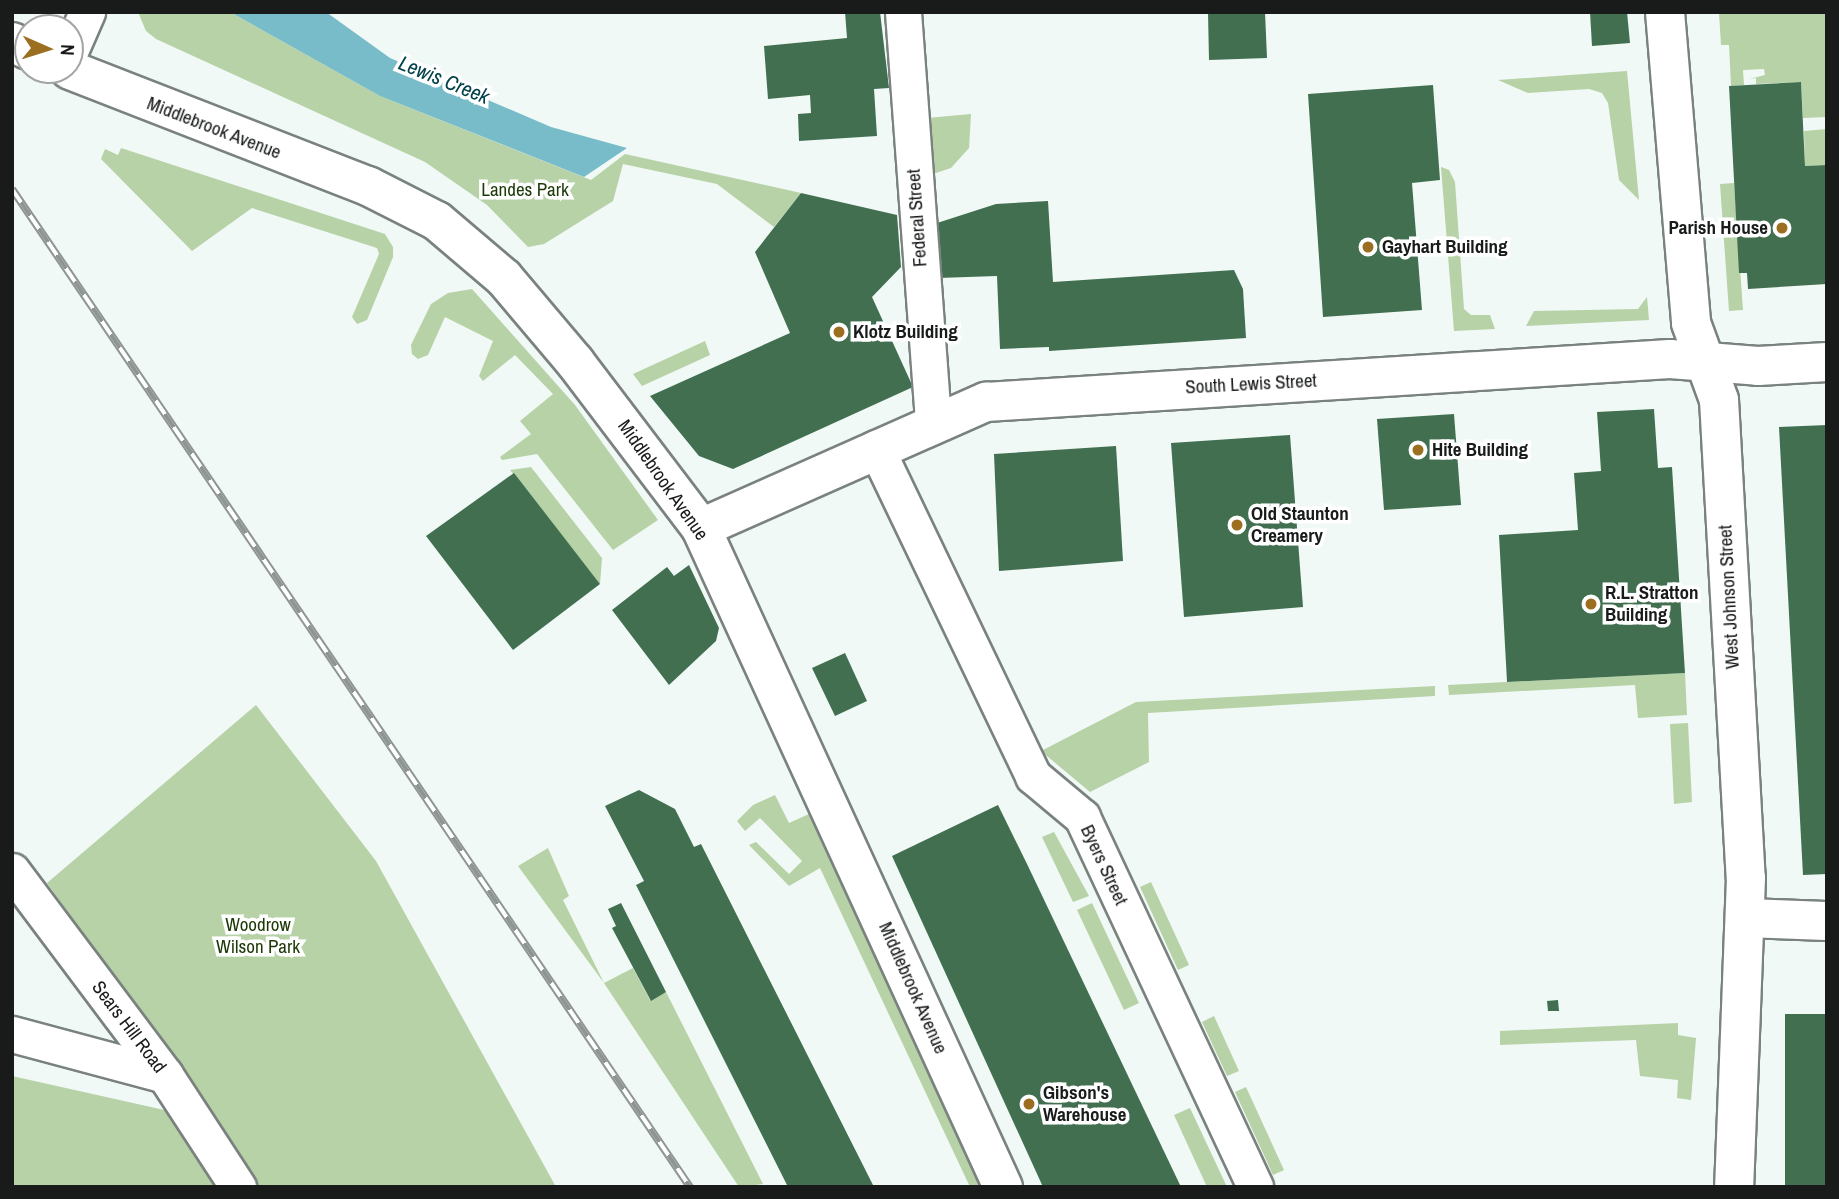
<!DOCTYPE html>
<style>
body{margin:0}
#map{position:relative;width:1839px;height:1199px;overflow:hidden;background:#f0f9f6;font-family:"Archivo Narrow",sans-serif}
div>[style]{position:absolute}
.green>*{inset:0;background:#b6d2a6}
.water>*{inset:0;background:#78bcc9}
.building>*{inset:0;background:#416f50}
.roads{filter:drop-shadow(2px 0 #7a827f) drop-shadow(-2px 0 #7a827f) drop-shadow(0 2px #7a827f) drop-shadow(0 -2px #7a827f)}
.street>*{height:35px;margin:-17.5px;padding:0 17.5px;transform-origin:17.5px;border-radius:17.5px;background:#fff}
.secondary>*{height:38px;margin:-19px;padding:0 19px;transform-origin:19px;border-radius:19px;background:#fff}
.rail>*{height:8px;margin-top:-4px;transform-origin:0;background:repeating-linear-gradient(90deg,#fff 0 16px,#8f9593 0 32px);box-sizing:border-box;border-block:2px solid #8f9593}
.dots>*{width:19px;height:19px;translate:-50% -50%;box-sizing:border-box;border:4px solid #fff;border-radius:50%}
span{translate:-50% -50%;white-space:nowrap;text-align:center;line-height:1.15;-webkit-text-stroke:7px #fff;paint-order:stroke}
.street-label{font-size:19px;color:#181b1a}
.park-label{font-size:19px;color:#1d3907}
.poi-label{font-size:19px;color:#181b1a;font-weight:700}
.right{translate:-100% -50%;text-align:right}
.left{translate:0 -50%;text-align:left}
.water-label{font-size:21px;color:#00414b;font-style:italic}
.frame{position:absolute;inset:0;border:14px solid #181b1a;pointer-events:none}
.north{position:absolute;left:14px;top:14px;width:70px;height:70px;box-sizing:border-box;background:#fff;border:2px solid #a3a4a3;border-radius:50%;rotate:93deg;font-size:19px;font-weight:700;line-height:28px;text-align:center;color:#181b1a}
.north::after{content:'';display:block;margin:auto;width:24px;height:32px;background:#9c6f20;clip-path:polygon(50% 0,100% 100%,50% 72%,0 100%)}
</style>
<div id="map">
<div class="green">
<div style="clip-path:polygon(138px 12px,230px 12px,380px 96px,591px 180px,625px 154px,801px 193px,774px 227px,717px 184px,623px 164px,613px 201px,544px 244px,528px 247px,487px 205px,425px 162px,156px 39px,146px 31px)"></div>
<div style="clip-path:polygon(1707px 12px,1827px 12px,1827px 117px,1803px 118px,1801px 82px,1756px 84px,1756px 78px,1749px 79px,1765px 75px,1764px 69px,1743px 70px,1744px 85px,1731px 86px,1729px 45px,1721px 45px,1719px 13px)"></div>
<div style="clip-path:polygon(1627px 71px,1639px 200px,1619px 180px,1608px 103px,1602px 93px,1589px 89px,1528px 93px,1498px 80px)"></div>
<div style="clip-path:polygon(971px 114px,969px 148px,951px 168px,930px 175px,927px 118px)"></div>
<div style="clip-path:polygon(1827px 129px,1827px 165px,1805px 166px,1804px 131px)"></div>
<div style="clip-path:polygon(121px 148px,385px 234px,393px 247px,393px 257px,367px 320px,357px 324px,352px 317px,379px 254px,377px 248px,252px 208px,192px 251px,101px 159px,105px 149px,118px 155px)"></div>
<div style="clip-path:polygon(1441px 167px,1449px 170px,1455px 182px,1464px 309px,1471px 315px,1490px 315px,1495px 329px,1454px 331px)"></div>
<div style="clip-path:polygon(1734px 183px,1743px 310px,1729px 311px,1720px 184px)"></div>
<div style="clip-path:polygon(472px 289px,575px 405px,658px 520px,613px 550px,537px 454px,502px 460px,500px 457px,531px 434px,520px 421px,553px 394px,515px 355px,483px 381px,479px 376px,493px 341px,445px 317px,428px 355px,418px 359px,412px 354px,411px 345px,431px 304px,448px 293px)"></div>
<div style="clip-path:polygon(1647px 297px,1649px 320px,1526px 326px,1534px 311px,1638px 309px)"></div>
<div style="clip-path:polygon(705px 341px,710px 355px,642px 386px,633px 374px)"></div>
<div style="clip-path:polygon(531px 467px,602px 558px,600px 584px,510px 470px)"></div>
<div style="clip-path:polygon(1685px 673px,1687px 715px,1638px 718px,1635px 685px,1449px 695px,1448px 685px)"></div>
<div style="clip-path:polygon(1435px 686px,1435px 696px,1148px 713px,1149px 762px,1090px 792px,1041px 751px,1136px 702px)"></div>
<div style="clip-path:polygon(256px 705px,376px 861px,556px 1187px,12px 1187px,12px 1076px,218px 1122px,47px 883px)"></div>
<div style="clip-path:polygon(1688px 723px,1692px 802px,1674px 804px,1670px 724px)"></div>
<div style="clip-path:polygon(775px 795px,789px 823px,809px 814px,984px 1187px,970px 1187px,820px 868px,789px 886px,749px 845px,756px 842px,789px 874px,802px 861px,760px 818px,745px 831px,737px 821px,753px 805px)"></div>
<div style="clip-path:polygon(1054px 832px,1089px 896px,1073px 902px,1042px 837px)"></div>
<div style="clip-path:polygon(548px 848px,569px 896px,563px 900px,604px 983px,633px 968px,650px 1000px,666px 992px,763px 1184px,739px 1187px,604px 983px,518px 866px)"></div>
<div style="clip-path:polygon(1151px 882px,1189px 965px,1178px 970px,1140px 887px)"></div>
<div style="clip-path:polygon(1092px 903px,1139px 1003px,1124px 1010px,1077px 910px)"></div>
<div style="clip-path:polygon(1214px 1016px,1239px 1071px,1227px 1076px,1202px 1022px)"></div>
<div style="clip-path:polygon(1678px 1023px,1678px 1035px,1696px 1038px,1691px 1100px,1677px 1098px,1678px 1080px,1640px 1076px,1636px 1040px,1500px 1045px,1500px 1031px)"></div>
<div style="clip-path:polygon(1246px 1087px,1284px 1170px,1273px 1175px,1235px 1092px)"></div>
<div style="clip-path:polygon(1190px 1108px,1227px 1187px,1207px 1187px,1174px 1115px)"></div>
</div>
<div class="water">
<div style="clip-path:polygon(230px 12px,326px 12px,390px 58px,551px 127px,627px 148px,584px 177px,380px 96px)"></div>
</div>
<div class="building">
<div style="clip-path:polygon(845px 12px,880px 12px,889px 88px,874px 89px,877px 136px,799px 141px,798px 114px,811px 113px,810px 95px,768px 99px,764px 46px,847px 38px)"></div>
<div style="clip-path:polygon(1208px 12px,1265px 12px,1267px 58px,1209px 60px)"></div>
<div style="clip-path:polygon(1590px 12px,1627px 12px,1630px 43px,1592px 46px)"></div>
<div style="clip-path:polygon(1801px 82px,1805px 166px,1827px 165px,1827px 284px,1748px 289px,1747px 273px,1739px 273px,1729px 86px)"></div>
<div style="clip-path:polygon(1433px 85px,1440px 180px,1412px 183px,1422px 310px,1323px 317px,1308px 94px)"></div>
<div style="clip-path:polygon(801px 193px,897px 215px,901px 267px,872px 297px,913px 387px,733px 469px,699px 456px,650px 396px,790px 333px,755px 252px)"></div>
<div style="clip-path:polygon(1048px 201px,1053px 282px,1234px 270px,1243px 289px,1246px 338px,1049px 351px,1049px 347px,1000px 349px,997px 276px,938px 278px,934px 224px,996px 204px)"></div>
<div style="clip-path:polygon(1654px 409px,1658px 468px,1672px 467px,1685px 673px,1507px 682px,1499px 535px,1578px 530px,1574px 473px,1601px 471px,1597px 412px)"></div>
<div style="clip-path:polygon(1454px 414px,1461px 505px,1384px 510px,1377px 419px)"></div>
<div style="clip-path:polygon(1827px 425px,1827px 874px,1803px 875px,1779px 427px)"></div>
<div style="clip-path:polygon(1290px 435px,1303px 607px,1184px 617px,1171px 443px)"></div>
<div style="clip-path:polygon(1116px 446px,1123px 561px,999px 571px,994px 454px)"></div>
<div style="clip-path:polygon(514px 473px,600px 584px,513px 650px,426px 536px)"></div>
<div style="clip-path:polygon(689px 565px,719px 628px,716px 641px,669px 685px,612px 610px,667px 567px,674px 576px)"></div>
<div style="clip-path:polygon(845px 653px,867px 701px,835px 716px,812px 668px)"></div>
<div style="clip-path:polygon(639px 790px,675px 809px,694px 847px,701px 844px,874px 1187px,788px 1187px,636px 885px,644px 881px,605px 806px)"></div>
<div style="clip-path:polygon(998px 805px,1027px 864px,1181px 1187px,1043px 1187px,892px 856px)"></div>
<div style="clip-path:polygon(621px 903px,666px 992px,651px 1001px,612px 928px,616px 926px,608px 909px)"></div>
<div style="clip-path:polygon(1558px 1000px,1559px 1011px,1548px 1011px,1547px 1001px)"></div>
<div style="clip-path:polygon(1785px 1014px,1827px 1014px,1827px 1187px,1785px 1187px)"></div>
</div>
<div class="roads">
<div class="street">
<div style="left:903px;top:12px;width:413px;rotate:85.8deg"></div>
<div style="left:70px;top:51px;width:43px;rotate:-66.4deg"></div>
<div style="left:876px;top:448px;width:364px;rotate:64.4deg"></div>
<div style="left:1033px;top:776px;width:64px;rotate:39.9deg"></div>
<div style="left:1082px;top:817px;width:408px;rotate:64.9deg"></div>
<div style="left:12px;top:871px;width:255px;rotate:53.1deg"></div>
<div style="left:165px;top:1075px;width:134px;rotate:56.9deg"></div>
<div style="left:12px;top:1034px;width:158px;rotate:15deg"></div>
</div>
<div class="secondary">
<div style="left:1665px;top:12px;width:312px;rotate:85.2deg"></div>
<div style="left:1691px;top:323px;width:82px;rotate:70deg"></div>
<div style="left:1719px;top:400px;width:479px;rotate:86.8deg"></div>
<div style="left:1746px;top:878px;width:309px;rotate:92.2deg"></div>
<div style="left:12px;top:42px;width:18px;rotate:27deg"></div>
<div style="left:70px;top:70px;width:320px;rotate:21.3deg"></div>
<div style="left:368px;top:186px;width:77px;rotate:26.9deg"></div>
<div style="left:437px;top:221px;width:88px;rotate:40.4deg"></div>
<div style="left:504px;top:278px;width:110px;rotate:49.8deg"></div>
<div style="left:575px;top:362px;width:208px;rotate:52.8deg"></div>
<div style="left:701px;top:528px;width:725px;rotate:65.38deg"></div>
<div style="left:701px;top:528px;width:312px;rotate:-23.9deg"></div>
<div style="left:986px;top:402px;width:685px;rotate:-3.6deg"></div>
<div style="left:1670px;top:359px;width:88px;rotate:4.5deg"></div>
<div style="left:1758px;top:366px;width:69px;rotate:-3.3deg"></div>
<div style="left:1746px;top:918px;width:81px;rotate:2.1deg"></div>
</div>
</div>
<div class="rail">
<div style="left:12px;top:189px;width:1207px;rotate:55.81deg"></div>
</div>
<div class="dots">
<div style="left:1782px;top:228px;background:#9c6f20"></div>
<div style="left:1368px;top:247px;background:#9c6f20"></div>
<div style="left:839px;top:332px;background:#9c6f20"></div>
<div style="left:1418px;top:450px;background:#9c6f20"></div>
<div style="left:1237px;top:525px;background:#9c6f20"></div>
<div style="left:1591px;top:604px;background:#9c6f20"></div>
<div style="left:1029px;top:1104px;background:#9c6f20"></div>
</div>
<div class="street-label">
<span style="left:214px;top:128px;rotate:21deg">Middlebrook Avenue</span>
<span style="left:917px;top:218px;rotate:-94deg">Federal Street</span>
<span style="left:1251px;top:384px;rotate:-3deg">South Lewis Street</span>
<span style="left:663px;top:480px;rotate:55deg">Middlebrook Avenue</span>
<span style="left:1729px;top:597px;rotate:-93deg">West Johnson Street</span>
<span style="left:1104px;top:865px;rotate:65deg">Byers Street</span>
<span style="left:913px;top:988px;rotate:66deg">Middlebrook Avenue</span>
<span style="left:129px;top:1027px;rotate:53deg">Sears Hill Road</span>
</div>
<div class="park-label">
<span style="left:525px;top:190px">Landes Park</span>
<span style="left:258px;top:936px">Woodrow<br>Wilson Park</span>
</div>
<div class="poi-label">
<span class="right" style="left:1768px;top:228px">Parish House</span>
<span class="left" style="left:1382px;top:247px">Gayhart Building</span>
<span class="left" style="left:853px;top:332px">Klotz Building</span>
<span class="left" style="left:1432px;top:450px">Hite Building</span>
<span class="left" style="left:1251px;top:525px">Old Staunton<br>Creamery</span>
<span class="left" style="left:1605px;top:604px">R.L. Stratton<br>Building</span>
<span class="left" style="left:1043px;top:1104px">Gibson's<br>Warehouse</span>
</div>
<div class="water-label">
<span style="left:444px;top:80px;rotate:22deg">Lewis Creek</span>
</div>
<div class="frame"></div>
<div class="north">N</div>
</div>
